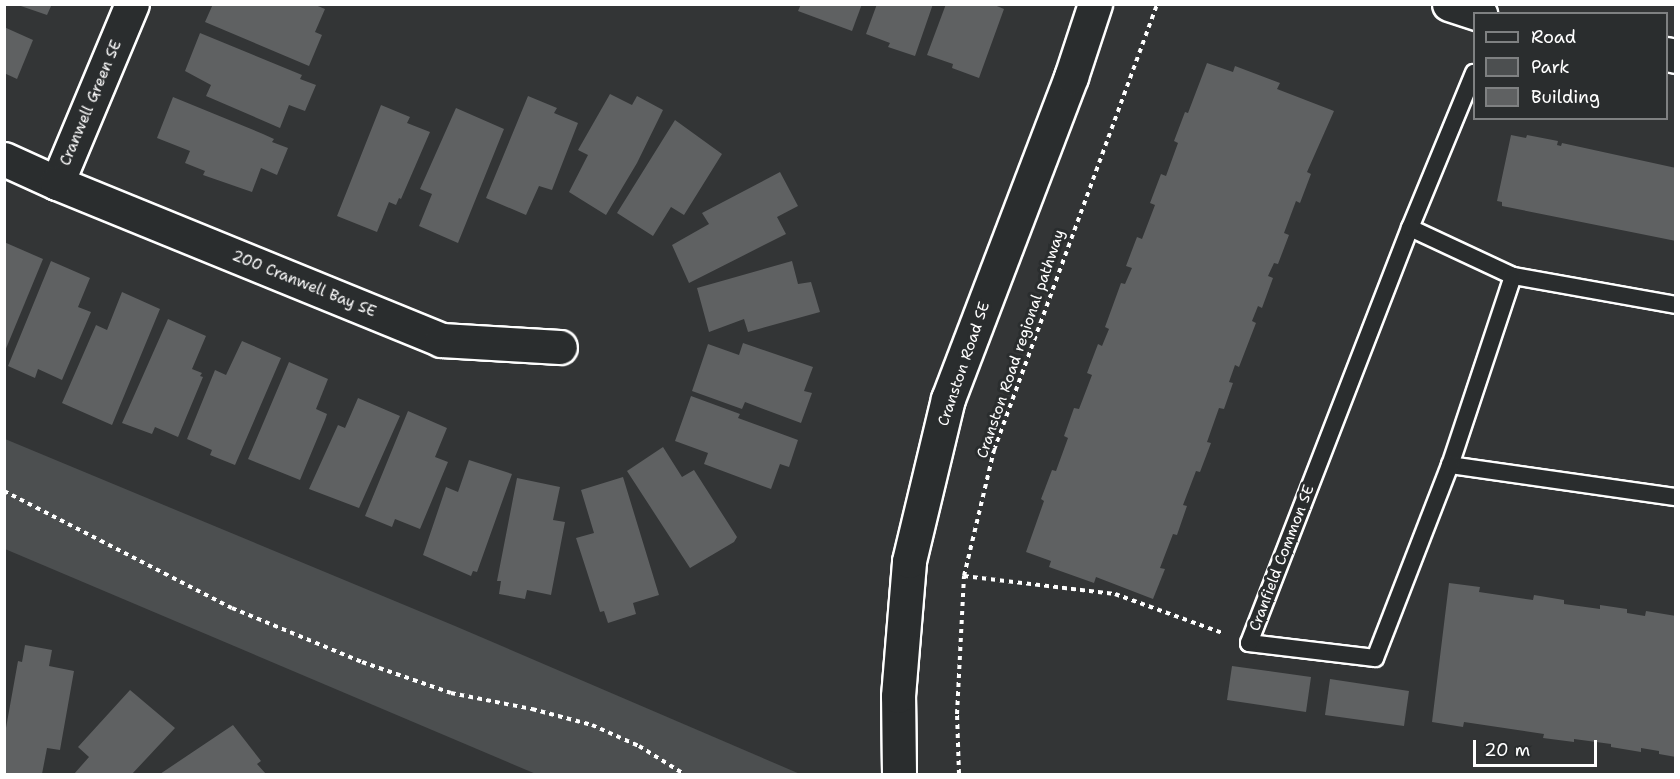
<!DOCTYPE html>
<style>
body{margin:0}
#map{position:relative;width:1680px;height:779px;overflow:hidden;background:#333536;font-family:"Shantell Sans",sans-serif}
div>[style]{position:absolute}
.green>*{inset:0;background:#4c4f50}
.building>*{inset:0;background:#5f6162}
.path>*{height:4px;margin-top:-2px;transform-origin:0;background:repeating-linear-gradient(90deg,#fff 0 4.5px,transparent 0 9px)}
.roads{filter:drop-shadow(2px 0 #fff) drop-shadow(-2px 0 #fff) drop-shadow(0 2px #fff) drop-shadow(0 -2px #fff)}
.service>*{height:16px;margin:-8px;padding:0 8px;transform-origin:8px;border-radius:8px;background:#2a2d2e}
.minor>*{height:33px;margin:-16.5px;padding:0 16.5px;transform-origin:16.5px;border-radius:16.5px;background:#2a2d2e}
span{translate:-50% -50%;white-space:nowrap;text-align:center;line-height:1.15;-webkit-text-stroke:6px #2a2d2e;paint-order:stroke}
.street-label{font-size:15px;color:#fff}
.frame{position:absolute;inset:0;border:6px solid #fff;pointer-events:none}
.legend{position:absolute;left:1473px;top:12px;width:195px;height:108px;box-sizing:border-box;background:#2a2d2e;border:2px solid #7f8182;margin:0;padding:8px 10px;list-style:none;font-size:18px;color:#fff}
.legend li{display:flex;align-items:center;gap:12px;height:30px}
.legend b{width:30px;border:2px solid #7f8182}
.scale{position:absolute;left:1473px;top:740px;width:124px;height:27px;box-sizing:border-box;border:3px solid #fff;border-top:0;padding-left:8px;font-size:18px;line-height:21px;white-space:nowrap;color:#fff;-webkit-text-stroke:4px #2a2d2e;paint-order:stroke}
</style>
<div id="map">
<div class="green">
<div style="clip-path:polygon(5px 439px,455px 626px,800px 774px,536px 774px,5px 549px)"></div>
</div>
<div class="building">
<div style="clip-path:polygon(15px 4px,52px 4px,47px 15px)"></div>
<div style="clip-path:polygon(213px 4px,313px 4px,325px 9px,315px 32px,322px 35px,309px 66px,205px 22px)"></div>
<div style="clip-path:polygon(801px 4px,862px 4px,852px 31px,798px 11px)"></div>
<div style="clip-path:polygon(877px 4px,933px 4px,915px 56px,888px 47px,890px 43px,866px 34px)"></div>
<div style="clip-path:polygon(946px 4px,992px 4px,1004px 9px,979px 78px,952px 68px,953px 64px,927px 55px)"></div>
<div style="clip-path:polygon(4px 27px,33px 40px,17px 79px,4px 73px)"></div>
<div style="clip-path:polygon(200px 33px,302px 75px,300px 79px,316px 85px,305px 111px,289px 105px,280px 128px,206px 96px,211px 85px,185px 71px)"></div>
<div style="clip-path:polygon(1207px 63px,1233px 72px,1235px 66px,1280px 83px,1277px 89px,1334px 111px,1307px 172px,1311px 174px,1300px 203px,1296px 201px,1284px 233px,1289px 235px,1278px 264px,1274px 263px,1268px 276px,1273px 278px,1262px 308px,1258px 306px,1252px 321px,1256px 323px,1239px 367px,1235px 365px,1229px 382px,1233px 383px,1224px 409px,1219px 408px,1207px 442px,1211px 443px,1200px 472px,1196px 471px,1183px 505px,1187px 506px,1177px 535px,1173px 534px,1160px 568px,1165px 569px,1153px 599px,1096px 577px,1094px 583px,1049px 567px,1051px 561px,1026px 552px,1044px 501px,1041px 499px,1052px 470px,1056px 471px,1068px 438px,1064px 436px,1074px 408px,1079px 409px,1092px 375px,1087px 373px,1098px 344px,1102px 346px,1109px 329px,1105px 327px,1121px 283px,1125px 284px,1132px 268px,1126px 266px,1137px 237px,1142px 239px,1155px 205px,1150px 203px,1161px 174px,1166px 176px,1178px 143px,1174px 141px,1185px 112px,1188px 113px)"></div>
<div style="clip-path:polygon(610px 94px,632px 105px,637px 96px,663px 110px,637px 163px,606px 215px,569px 192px,588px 155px,578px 150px)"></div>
<div style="clip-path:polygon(528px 96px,557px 108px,554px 113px,578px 123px,552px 190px,539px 186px,526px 215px,486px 198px)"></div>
<div style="clip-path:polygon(173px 97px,263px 134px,274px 139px,272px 142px,288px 148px,277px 175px,261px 168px,252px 192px,203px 175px,205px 171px,185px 163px,190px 151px,157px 138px)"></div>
<div style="clip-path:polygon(381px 105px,410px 117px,407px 123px,430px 132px,401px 199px,399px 198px,396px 205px,389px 202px,377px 232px,337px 216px)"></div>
<div style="clip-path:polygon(456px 108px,504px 129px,458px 243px,419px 226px,432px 194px,420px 189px)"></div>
<div style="clip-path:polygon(675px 120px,722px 154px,684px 215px,671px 207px,653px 236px,617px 213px)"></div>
<div style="clip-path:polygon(1511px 135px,1526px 138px,1527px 135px,1558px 141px,1557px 145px,1561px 146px,1562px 143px,1676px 168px,1676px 241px,1502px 206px,1502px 202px,1497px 201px)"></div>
<div style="clip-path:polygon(780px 172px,798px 206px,777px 217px,786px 234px,689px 283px,672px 245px,709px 224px,702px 213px)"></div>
<div style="clip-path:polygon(4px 242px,43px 259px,5px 351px,4px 351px)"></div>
<div style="clip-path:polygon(51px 261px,90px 278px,78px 307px,91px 312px,62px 380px,38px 369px,35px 378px,8px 366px)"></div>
<div style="clip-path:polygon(792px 261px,798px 284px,811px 282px,820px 312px,748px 332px,744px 319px,709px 332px,697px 288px)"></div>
<div style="clip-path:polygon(122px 292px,160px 309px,112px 425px,62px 403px,96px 325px,107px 330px)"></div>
<div style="clip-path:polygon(168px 319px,206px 336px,192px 369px,202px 373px,200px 376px,203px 377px,178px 437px,155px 427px,152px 434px,122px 423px)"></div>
<div style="clip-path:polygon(242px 341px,281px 358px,235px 465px,210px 455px,212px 450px,187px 439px,215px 370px,226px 375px)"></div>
<div style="clip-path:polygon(743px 343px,813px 367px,804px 391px,812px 393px,801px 423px,745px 402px,742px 409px,692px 391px,708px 344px,739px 355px)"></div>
<div style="clip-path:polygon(289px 362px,328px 379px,316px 409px,327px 414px,325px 420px,300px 480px,248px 459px)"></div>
<div style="clip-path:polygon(691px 396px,740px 414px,738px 418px,798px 440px,789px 467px,780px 464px,771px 489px,704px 464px,708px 453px,675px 441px)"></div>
<div style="clip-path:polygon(358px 398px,400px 416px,359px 508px,309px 489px,338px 425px,345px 428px)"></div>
<div style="clip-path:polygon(408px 411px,447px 428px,435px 457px,448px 462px,420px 529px,395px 519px,392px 527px,365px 516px)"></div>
<div style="clip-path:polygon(663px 447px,682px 477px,694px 470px,737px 537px,734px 542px,690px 568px,627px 471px)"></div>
<div style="clip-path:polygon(469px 460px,512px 474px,477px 572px,473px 571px,471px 576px,423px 555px,446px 487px,458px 492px)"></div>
<div style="clip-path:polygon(623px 477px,659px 595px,633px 603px,636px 614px,608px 623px,604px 611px,600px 612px,576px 538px,594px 533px,581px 490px)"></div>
<div style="clip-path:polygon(517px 478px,560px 487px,553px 520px,565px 522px,551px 595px,527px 590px,525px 599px,499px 594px,501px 581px,497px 581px)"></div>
<div style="clip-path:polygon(1449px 583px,1480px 587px,1479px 592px,1533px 600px,1534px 595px,1564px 600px,1564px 604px,1600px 609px,1600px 605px,1627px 609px,1627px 613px,1645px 616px,1646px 611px,1676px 616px,1676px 757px,1659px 754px,1659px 751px,1641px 748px,1641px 752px,1611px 747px,1611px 744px,1574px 739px,1574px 742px,1543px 738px,1544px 734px,1464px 722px,1463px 727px,1432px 722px)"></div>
<div style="clip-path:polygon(25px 645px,52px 650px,49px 666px,74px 671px,60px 750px,47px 748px,42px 774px,4px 773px,4px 739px,18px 661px,22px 662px)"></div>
<div style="clip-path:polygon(1232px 666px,1311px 677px,1306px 712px,1227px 700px)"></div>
<div style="clip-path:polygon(1330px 679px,1409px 691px,1404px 726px,1325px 715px)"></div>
<div style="clip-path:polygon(130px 690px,175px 728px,132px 774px,74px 774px,89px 757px,78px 747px)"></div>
<div style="clip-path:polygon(233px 725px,261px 761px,257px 764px,266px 774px,160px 774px)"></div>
</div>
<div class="path">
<div style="left:4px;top:491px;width:256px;rotate:27.2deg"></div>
<div style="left:232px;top:608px;width:141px;rotate:22.6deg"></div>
<div style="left:362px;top:662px;width:94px;rotate:19.2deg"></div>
<div style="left:451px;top:693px;width:83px;rotate:11.2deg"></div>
<div style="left:532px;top:709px;width:62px;rotate:14.9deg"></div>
<div style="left:592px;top:725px;width:51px;rotate:24.1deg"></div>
<div style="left:639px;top:746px;width:53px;rotate:31.9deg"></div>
<div style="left:964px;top:576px;width:152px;rotate:6.8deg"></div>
<div style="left:1115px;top:594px;width:114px;rotate:20deg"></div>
<div style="left:959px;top:774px;width:60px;rotate:-91.9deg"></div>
<div style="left:957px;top:714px;width:138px;rotate:-87.1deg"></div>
<div style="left:964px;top:576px;width:130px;rotate:-76.6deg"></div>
<div style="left:994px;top:450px;width:475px;rotate:-69.9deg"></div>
</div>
<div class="roads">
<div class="service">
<div style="left:1410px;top:228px;width:114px;rotate:25deg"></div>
<div style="left:1676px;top:305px;width:166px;rotate:-169.9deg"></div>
<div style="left:1513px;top:276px;width:199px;rotate:108.4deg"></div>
<div style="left:1450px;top:465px;width:228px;rotate:8.1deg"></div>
<div style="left:1450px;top:465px;width:207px;rotate:111.2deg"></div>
<div style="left:1375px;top:658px;width:127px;rotate:-173.2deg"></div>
<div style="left:1249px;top:643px;width:445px;rotate:-68.8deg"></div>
<div style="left:1410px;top:228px;width:168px;rotate:-67.6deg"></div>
</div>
<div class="minor">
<div style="left:1449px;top:4px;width:33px;rotate:18deg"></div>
<div style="left:1666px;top:54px;width:10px;rotate:11deg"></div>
<div style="left:4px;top:159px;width:58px;rotate:24.4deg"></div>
<div style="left:57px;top:183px;width:194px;rotate:-67.3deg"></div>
<div style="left:57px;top:183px;width:415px;rotate:22.2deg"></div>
<div style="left:441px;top:340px;width:119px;rotate:3.4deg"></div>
<div style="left:899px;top:774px;width:78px;rotate:-90.7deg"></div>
<div style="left:898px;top:696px;width:135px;rotate:-85.3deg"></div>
<div style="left:909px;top:561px;width:167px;rotate:-76.5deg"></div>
<div style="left:948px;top:399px;width:345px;rotate:-69.1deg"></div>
<div style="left:1071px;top:77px;width:77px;rotate:-71.8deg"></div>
</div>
</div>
<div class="street-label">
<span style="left:91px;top:103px;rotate:-67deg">Cranwell Green SE</span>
<span style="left:304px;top:284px;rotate:22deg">200 Cranwell Bay SE</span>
<span style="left:1021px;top:344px;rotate:-71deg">Cranston Road regional pathway</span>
<span style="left:964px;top:364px;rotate:-71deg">Cranston Road SE</span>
<span style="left:1282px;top:558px;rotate:-69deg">Cranfield Common SE</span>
</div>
<div class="frame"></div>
<ul class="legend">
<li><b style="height:8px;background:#2a2d2e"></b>Road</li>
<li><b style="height:16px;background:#4c4f50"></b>Park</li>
<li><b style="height:16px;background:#5f6162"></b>Building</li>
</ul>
<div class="scale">20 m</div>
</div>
